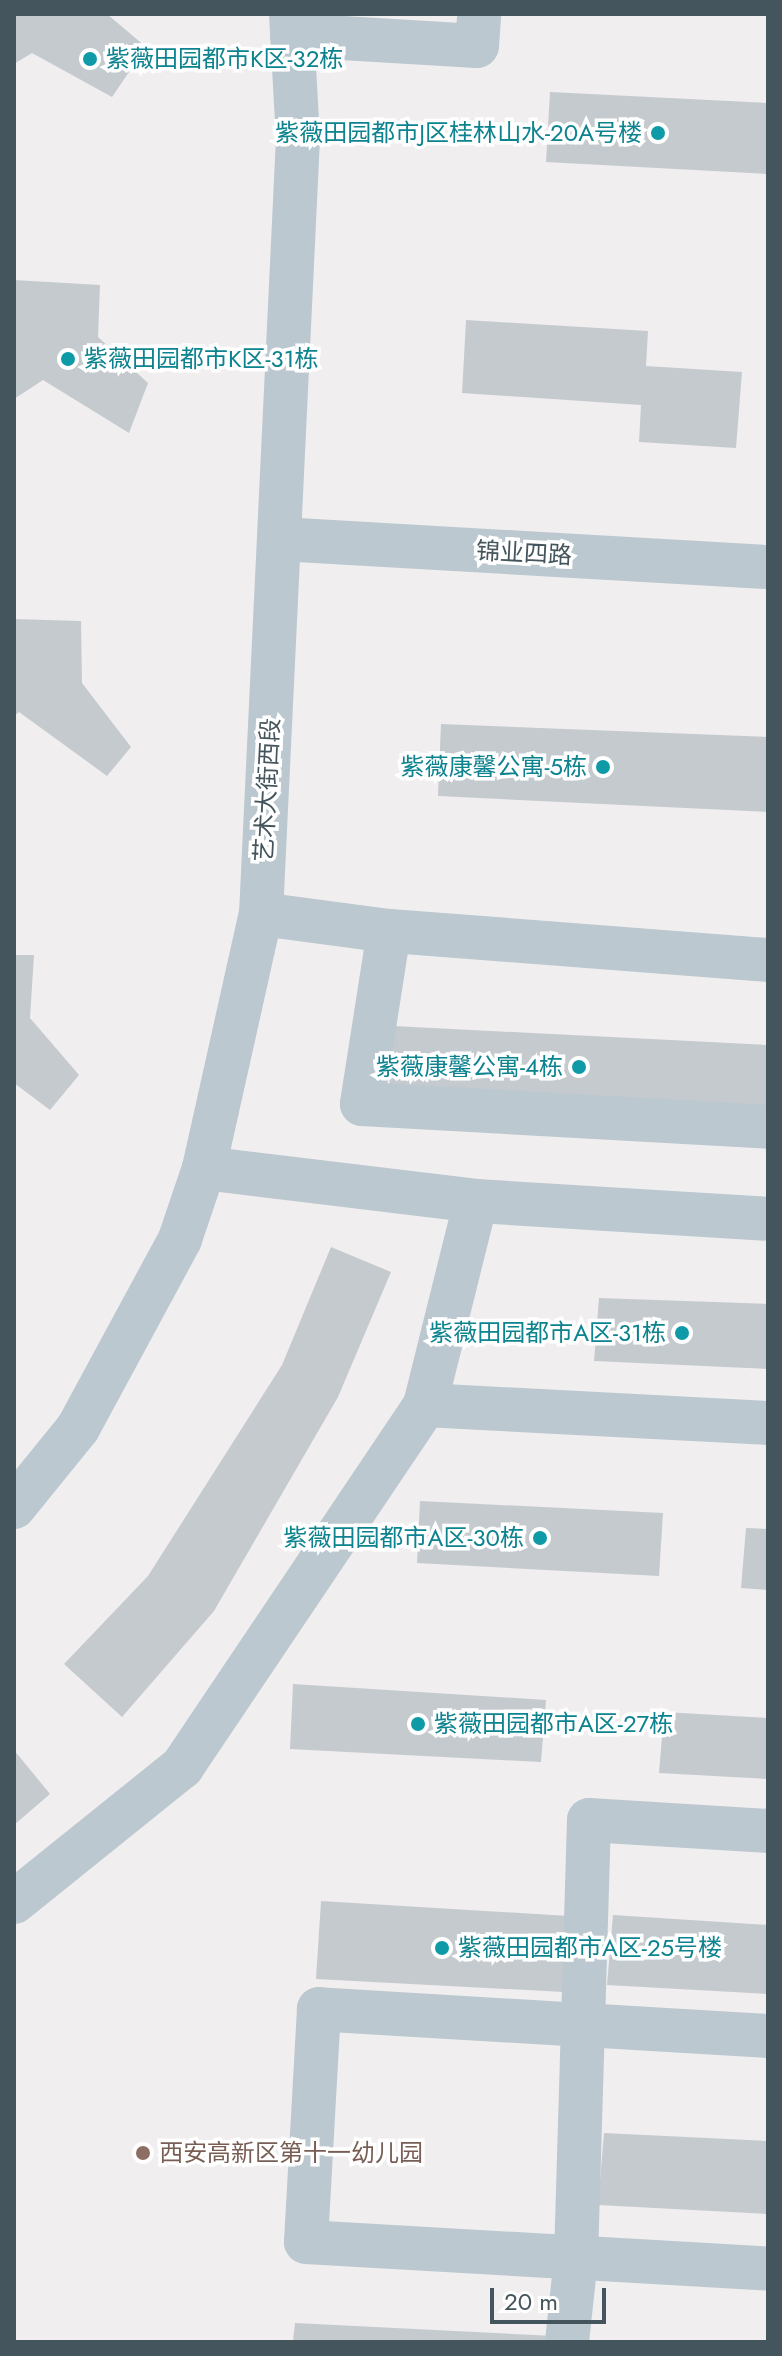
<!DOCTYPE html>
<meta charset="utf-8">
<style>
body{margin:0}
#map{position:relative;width:782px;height:2356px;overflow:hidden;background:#f1eeef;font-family:Jost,"Noto Sans SC",sans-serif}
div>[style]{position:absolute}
.building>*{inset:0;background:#c5cacf}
.minor>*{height:44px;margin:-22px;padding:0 22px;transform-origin:22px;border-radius:22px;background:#bbc8cf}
.dots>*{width:22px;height:22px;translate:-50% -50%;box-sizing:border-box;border:4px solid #fff;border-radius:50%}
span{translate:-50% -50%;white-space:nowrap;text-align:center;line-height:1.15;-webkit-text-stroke:7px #fff;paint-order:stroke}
.culture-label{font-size:24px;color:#0d838f}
.left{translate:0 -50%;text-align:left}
.right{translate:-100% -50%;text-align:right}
.street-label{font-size:24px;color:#45555d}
.education-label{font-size:24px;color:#785e54}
.frame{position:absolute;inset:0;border:16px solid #45555d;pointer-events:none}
.scale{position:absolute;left:490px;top:2288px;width:116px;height:36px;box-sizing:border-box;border:4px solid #45555d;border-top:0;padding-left:10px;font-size:24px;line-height:28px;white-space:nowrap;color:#45555d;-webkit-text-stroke:6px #fff;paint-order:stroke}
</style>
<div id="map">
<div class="building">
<div style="clip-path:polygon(14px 14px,107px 14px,146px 47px,112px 97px,32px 53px,14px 64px)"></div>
<div style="clip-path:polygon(550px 92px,768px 103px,768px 174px,546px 162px)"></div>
<div style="clip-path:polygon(14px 280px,100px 285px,98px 337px,148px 383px,129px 433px,43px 380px,14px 399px)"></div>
<div style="clip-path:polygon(466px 320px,648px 331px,646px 366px,742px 372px,736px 448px,639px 442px,641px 405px,462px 393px)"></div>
<div style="clip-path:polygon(14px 619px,81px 621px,82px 683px,131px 747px,107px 776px,19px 712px,14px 716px)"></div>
<div style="clip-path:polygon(441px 724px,768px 737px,768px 812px,438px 796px)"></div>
<div style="clip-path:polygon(14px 955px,34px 955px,30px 1018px,79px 1075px,50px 1110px,14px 1083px)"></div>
<div style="clip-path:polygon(394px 1026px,768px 1045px,766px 1114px,389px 1089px)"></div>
<div style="clip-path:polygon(331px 1247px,391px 1272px,338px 1397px,214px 1611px,122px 1717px,64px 1664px,148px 1576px,282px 1365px)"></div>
<div style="clip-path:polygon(599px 1298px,768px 1304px,768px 1369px,594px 1361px)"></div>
<div style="clip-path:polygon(420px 1501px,663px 1513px,659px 1576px,417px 1563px)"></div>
<div style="clip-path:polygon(746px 1528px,768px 1529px,768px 1590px,741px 1588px)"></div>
<div style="clip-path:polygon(293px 1684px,546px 1700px,541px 1762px,290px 1749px)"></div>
<div style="clip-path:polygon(664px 1712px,768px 1718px,768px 1779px,659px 1773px)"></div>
<div style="clip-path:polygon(14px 1750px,50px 1794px,14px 1825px)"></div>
<div style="clip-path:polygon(321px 1901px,569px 1916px,564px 1992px,316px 1979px)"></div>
<div style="clip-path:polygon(613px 1915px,768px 1925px,768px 1994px,607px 1985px)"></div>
<div style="clip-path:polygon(604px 2133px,768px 2141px,768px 2214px,598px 2205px)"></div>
<div style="clip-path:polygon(295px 2323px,555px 2336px,555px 2342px,293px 2342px)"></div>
</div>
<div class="minor">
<div style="left:292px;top:35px;width:185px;rotate:3.4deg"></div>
<div style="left:477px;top:46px;width:32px;rotate:-86deg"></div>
<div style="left:280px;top:539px;width:489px;rotate:3.3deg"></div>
<div style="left:261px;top:914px;width:129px;rotate:7.6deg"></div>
<div style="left:768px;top:960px;width:380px;rotate:-175.6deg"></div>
<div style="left:389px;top:931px;width:175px;rotate:98.9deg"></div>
<div style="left:362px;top:1104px;width:407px;rotate:3.2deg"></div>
<div style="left:204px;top:1168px;width:274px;rotate:6.9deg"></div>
<div style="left:476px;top:1201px;width:293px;rotate:3.5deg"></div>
<div style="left:425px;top:1405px;width:343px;rotate:3deg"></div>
<div style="left:14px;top:1507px;width:102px;rotate:-51deg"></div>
<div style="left:78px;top:1428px;width:215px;rotate:-61.6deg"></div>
<div style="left:180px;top:1239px;width:75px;rotate:-71.3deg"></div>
<div style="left:204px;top:1168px;width:260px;rotate:-77.4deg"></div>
<div style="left:261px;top:914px;width:776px;rotate:-87.27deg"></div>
<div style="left:298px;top:139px;width:125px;rotate:-93.2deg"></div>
<div style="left:14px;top:1902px;width:216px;rotate:-38.8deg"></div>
<div style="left:182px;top:1767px;width:436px;rotate:-56.1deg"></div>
<div style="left:425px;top:1405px;width:210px;rotate:-76deg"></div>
<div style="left:768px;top:2036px;width:450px;rotate:-176.6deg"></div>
<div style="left:319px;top:2009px;width:233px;rotate:93.2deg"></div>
<div style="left:306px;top:2242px;width:463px;rotate:3.3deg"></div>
<div style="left:567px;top:2342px;width:84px;rotate:-83.9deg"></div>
<div style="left:576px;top:2258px;width:438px;rotate:-88.3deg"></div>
<div style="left:589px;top:1820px;width:179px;rotate:3.5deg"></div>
</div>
<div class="dots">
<div style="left:90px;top:59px;background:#0f9aa8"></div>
<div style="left:658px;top:133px;background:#0f9aa8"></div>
<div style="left:68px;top:359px;background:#0f9aa8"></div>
<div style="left:603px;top:767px;background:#0f9aa8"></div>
<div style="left:579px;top:1067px;background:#0f9aa8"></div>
<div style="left:682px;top:1333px;background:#0f9aa8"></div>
<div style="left:540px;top:1538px;background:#0f9aa8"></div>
<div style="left:418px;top:1724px;background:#0f9aa8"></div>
<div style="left:442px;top:1948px;background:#0f9aa8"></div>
<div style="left:143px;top:2153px;background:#8d6e63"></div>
</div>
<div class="culture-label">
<span class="left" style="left:106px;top:59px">紫薇田园都市K区-32栋</span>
<span class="right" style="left:642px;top:133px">紫薇田园都市J区桂林山水-20A号楼</span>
<span class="left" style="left:84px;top:359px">紫薇田园都市K区-31栋</span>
<span class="right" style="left:587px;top:767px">紫薇康馨公寓-5栋</span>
<span class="right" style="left:563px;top:1067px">紫薇康馨公寓-4栋</span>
<span class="right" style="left:666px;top:1333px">紫薇田园都市A区-31栋</span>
<span class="right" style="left:524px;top:1538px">紫薇田园都市A区-30栋</span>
<span class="left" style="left:434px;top:1724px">紫薇田园都市A区-27栋</span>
<span class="left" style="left:458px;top:1948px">紫薇田园都市A区-25号楼</span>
</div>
<div class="street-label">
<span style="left:524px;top:553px;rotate:3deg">锦业四路</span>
<span style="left:267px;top:790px;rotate:-87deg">艺术大街西段</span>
</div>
<div class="education-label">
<span class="left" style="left:159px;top:2153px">西安高新区第十一幼儿园</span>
</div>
<div class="frame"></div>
<div class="scale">20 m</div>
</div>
